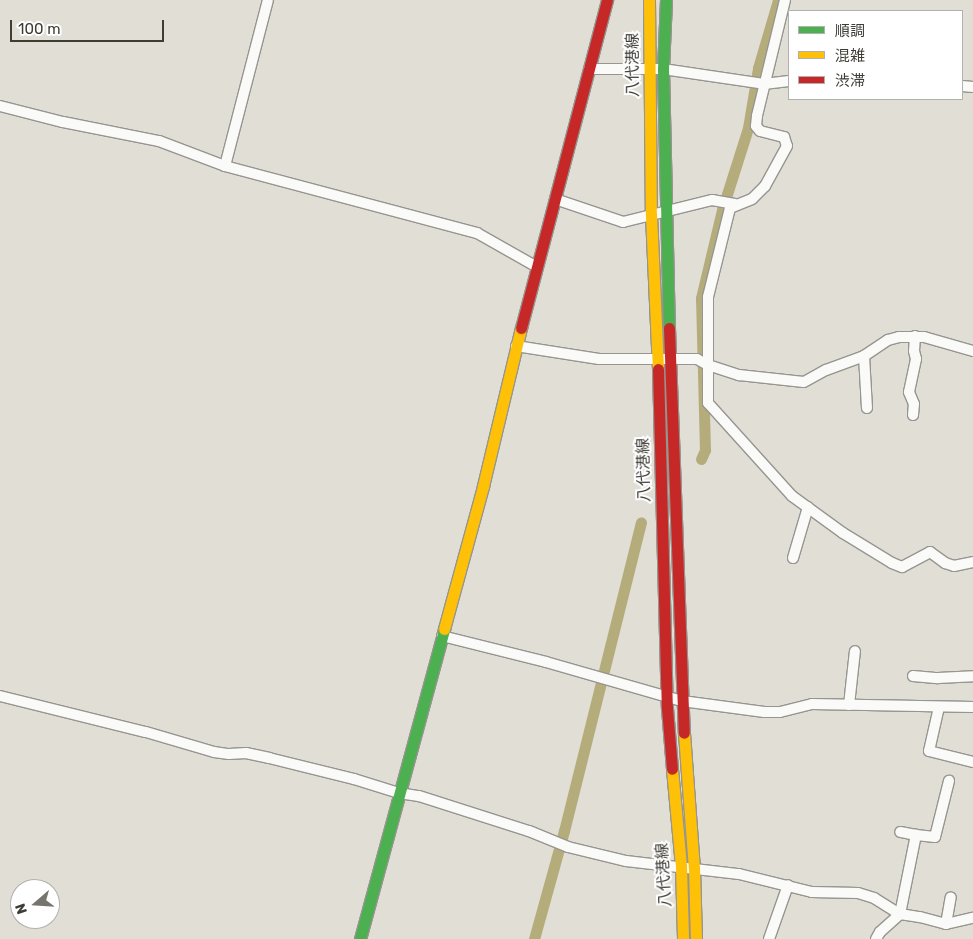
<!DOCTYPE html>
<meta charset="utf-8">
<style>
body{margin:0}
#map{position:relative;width:973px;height:939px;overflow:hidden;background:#e0ded5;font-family:Rubik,"Noto Sans JP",sans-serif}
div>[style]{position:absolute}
.canal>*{height:11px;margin:-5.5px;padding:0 5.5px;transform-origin:5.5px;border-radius:5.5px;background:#b5ac7b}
.roads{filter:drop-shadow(1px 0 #96958f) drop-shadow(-1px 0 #96958f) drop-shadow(0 1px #96958f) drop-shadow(0 -1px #96958f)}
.street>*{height:10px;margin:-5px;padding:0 5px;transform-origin:5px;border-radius:5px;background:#fafaf9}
.fast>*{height:11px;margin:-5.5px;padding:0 5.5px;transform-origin:5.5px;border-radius:5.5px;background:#4caf50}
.slow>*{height:11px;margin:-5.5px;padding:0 5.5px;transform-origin:5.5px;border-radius:5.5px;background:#ffc107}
.jam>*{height:11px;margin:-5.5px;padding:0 5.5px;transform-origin:5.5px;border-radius:5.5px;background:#c62828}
span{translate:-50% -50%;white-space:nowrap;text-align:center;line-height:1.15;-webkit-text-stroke:4px #fff;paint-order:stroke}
.street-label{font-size:16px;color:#3d3c35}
.legend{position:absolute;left:788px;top:10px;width:175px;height:90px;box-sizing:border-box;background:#fff;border:1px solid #b1b1ae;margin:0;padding:6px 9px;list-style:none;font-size:15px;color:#3d3c35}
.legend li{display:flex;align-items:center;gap:10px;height:25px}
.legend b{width:25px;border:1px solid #b1b1ae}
.north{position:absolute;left:10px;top:879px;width:50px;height:50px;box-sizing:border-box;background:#fff;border:1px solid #b1b1ae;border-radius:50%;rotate:251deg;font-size:14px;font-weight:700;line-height:20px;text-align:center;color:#3d3c35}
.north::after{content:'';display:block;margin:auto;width:18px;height:22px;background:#76756d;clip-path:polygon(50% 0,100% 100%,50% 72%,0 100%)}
.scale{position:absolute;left:10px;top:20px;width:154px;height:22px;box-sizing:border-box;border:2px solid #3d3c35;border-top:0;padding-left:6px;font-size:15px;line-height:18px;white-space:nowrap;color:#3d3c35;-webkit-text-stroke:4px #fff;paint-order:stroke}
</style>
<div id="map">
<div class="canal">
<div style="left:701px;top:459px;width:10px;rotate:-66deg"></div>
<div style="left:705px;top:450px;width:152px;rotate:-91.5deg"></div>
<div style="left:701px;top:298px;width:90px;rotate:-76.6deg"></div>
<div style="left:722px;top:210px;width:86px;rotate:-72.4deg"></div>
<div style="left:748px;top:128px;width:61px;rotate:-80.5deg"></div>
<div style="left:758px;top:68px;width:71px;rotate:-73.6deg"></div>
<div style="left:534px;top:939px;width:112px;rotate:-74.5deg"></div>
<div style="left:564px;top:831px;width:318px;rotate:-76deg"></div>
</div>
<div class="roads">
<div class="street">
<div style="left:785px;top:0;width:119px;rotate:103.6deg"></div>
<div style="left:757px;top:116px;width:10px;rotate:96deg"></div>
<div style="left:756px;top:126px;width:6px;rotate:51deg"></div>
<div style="left:760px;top:131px;width:25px;rotate:14deg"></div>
<div style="left:784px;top:137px;width:9px;rotate:72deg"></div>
<div style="left:787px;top:146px;width:46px;rotate:118.8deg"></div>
<div style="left:765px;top:186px;width:18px;rotate:135deg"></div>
<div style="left:752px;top:199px;width:24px;rotate:158deg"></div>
<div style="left:730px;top:208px;width:92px;rotate:103.9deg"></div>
<div style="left:708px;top:297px;width:106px;rotate:90deg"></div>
<div style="left:708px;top:403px;width:125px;rotate:47.9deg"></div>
<div style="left:792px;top:496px;width:63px;rotate:36deg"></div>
<div style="left:843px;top:533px;width:57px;rotate:31.5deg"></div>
<div style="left:892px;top:563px;width:11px;rotate:22deg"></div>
<div style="left:902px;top:567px;width:32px;rotate:-28deg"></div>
<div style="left:930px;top:552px;width:19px;rotate:36deg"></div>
<div style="left:945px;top:563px;width:9px;rotate:18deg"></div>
<div style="left:954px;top:566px;width:19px;rotate:-12deg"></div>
<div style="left:589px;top:69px;width:74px"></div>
<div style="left:663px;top:69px;width:102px;rotate:8.4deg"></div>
<div style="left:764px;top:84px;width:25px;rotate:-7deg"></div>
<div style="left:962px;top:86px;width:11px;rotate:5deg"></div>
<div style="left:0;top:106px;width:65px;rotate:14.3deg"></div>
<div style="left:63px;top:122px;width:98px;rotate:11.2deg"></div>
<div style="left:159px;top:141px;width:71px;rotate:20.7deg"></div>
<div style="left:225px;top:166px;width:261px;rotate:14.9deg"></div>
<div style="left:477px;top:233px;width:69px;rotate:29.5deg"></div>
<div style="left:225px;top:166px;width:171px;rotate:-75.5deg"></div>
<div style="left:555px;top:199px;width:72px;rotate:18.7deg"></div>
<div style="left:623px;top:222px;width:92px;rotate:-13.9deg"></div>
<div style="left:712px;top:200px;width:23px;rotate:10deg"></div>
<div style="left:516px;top:346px;width:84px;rotate:8.9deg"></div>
<div style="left:599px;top:359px;width:98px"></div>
<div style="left:697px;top:359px;width:13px;rotate:29deg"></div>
<div style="left:708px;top:365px;width:33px;rotate:18deg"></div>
<div style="left:739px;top:375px;width:65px;rotate:6.1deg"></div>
<div style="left:804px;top:382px;width:25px;rotate:-29deg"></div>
<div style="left:826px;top:370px;width:40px;rotate:-20.2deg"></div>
<div style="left:864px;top:356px;width:29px;rotate:-34deg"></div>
<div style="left:888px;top:340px;width:11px;rotate:-15deg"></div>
<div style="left:899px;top:337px;width:25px"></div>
<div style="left:924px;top:337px;width:51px;rotate:15.9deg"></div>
<div style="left:864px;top:356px;width:52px;rotate:86.7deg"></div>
<div style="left:913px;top:415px;width:11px;rotate:-85deg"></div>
<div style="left:914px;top:404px;width:13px;rotate:-113deg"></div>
<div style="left:909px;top:392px;width:34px;rotate:-78deg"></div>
<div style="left:916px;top:359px;width:8px;rotate:-104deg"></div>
<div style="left:914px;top:351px;width:15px;rotate:-86deg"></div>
<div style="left:793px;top:558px;width:53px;rotate:-73.6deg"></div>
<div style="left:442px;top:636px;width:107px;rotate:14deg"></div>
<div style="left:546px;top:662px;width:141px;rotate:16deg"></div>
<div style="left:682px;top:701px;width:83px;rotate:7.6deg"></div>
<div style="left:764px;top:712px;width:16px"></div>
<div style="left:780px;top:712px;width:33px;rotate:-14deg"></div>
<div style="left:812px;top:704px;width:161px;rotate:1.1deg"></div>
<div style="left:913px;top:676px;width:25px;rotate:5deg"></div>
<div style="left:938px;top:678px;width:35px;rotate:-3deg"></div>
<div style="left:0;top:696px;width:150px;rotate:13.9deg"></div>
<div style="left:146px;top:732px;width:71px;rotate:16.4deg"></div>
<div style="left:214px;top:752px;width:15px;rotate:8deg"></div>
<div style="left:229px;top:754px;width:17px;rotate:-3deg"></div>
<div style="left:246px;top:753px;width:24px;rotate:12deg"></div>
<div style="left:269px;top:758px;width:88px;rotate:13.9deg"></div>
<div style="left:354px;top:779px;width:47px;rotate:17.3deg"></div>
<div style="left:399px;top:793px;width:20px;rotate:9deg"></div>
<div style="left:419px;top:796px;width:115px;rotate:17.7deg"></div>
<div style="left:529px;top:831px;width:42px;rotate:22.3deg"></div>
<div style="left:568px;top:847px;width:60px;rotate:13.6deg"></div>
<div style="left:626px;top:861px;width:114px;rotate:6.6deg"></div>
<div style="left:739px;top:874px;width:75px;rotate:13.9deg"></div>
<div style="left:812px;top:892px;width:46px;rotate:1.2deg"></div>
<div style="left:858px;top:893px;width:17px;rotate:17deg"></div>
<div style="left:874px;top:898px;width:31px;rotate:32deg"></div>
<div style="left:900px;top:914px;width:20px;rotate:9deg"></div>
<div style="left:920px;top:917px;width:27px;rotate:15deg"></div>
<div style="left:946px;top:924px;width:28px;rotate:-13deg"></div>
<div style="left:849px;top:705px;width:54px;rotate:-83.7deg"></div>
<div style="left:939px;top:707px;width:45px;rotate:102.8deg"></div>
<div style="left:929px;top:751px;width:45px;rotate:14deg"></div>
<div style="left:916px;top:835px;width:19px;rotate:6deg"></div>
<div style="left:935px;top:837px;width:58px;rotate:-76deg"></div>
<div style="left:946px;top:924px;width:27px;rotate:-80deg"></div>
<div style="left:769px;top:939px;width:57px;rotate:-70.6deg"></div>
<div style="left:876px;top:939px;width:8px;rotate:-60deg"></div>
<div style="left:880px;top:932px;width:27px;rotate:-42deg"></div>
<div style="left:900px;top:914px;width:81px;rotate:-78.6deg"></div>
<div style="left:916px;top:835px;width:16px;rotate:-169deg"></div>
</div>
<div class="fast">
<div style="left:666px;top:0;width:69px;rotate:92.5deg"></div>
<div style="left:663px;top:69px;width:259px;rotate:88.7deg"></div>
<div style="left:360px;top:939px;width:321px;rotate:-74.8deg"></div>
</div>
<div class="slow">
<div style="left:649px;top:0;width:215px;rotate:89.5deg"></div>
<div style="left:651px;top:215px;width:154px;rotate:87.4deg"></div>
<div style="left:444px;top:629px;width:148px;rotate:-74.7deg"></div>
<div style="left:483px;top:486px;width:163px;rotate:-76.5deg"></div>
<div style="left:684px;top:733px;width:135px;rotate:85.8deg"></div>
<div style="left:694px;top:868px;width:71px;rotate:88.4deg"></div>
<div style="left:672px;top:769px;width:97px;rotate:84.7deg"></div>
<div style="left:681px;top:866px;width:73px;rotate:88.4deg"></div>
</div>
<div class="jam">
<div style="left:521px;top:328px;width:339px;rotate:-75.3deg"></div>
<div style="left:669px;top:328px;width:405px;rotate:87.9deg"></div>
<div style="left:658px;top:369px;width:339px;rotate:88.5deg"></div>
<div style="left:667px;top:708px;width:61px;rotate:85.3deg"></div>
</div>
</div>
<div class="street-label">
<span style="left:633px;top:65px;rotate:-90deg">八代港線</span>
<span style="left:644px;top:470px;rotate:-91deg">八代港線</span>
<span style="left:664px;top:875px;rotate:-93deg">八代港線</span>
</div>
<ul class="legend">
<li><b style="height:6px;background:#4caf50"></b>順調</li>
<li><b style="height:6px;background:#ffc107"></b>混雑</li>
<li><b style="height:6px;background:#c62828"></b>渋滞</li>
</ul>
<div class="north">N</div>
<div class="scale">100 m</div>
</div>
